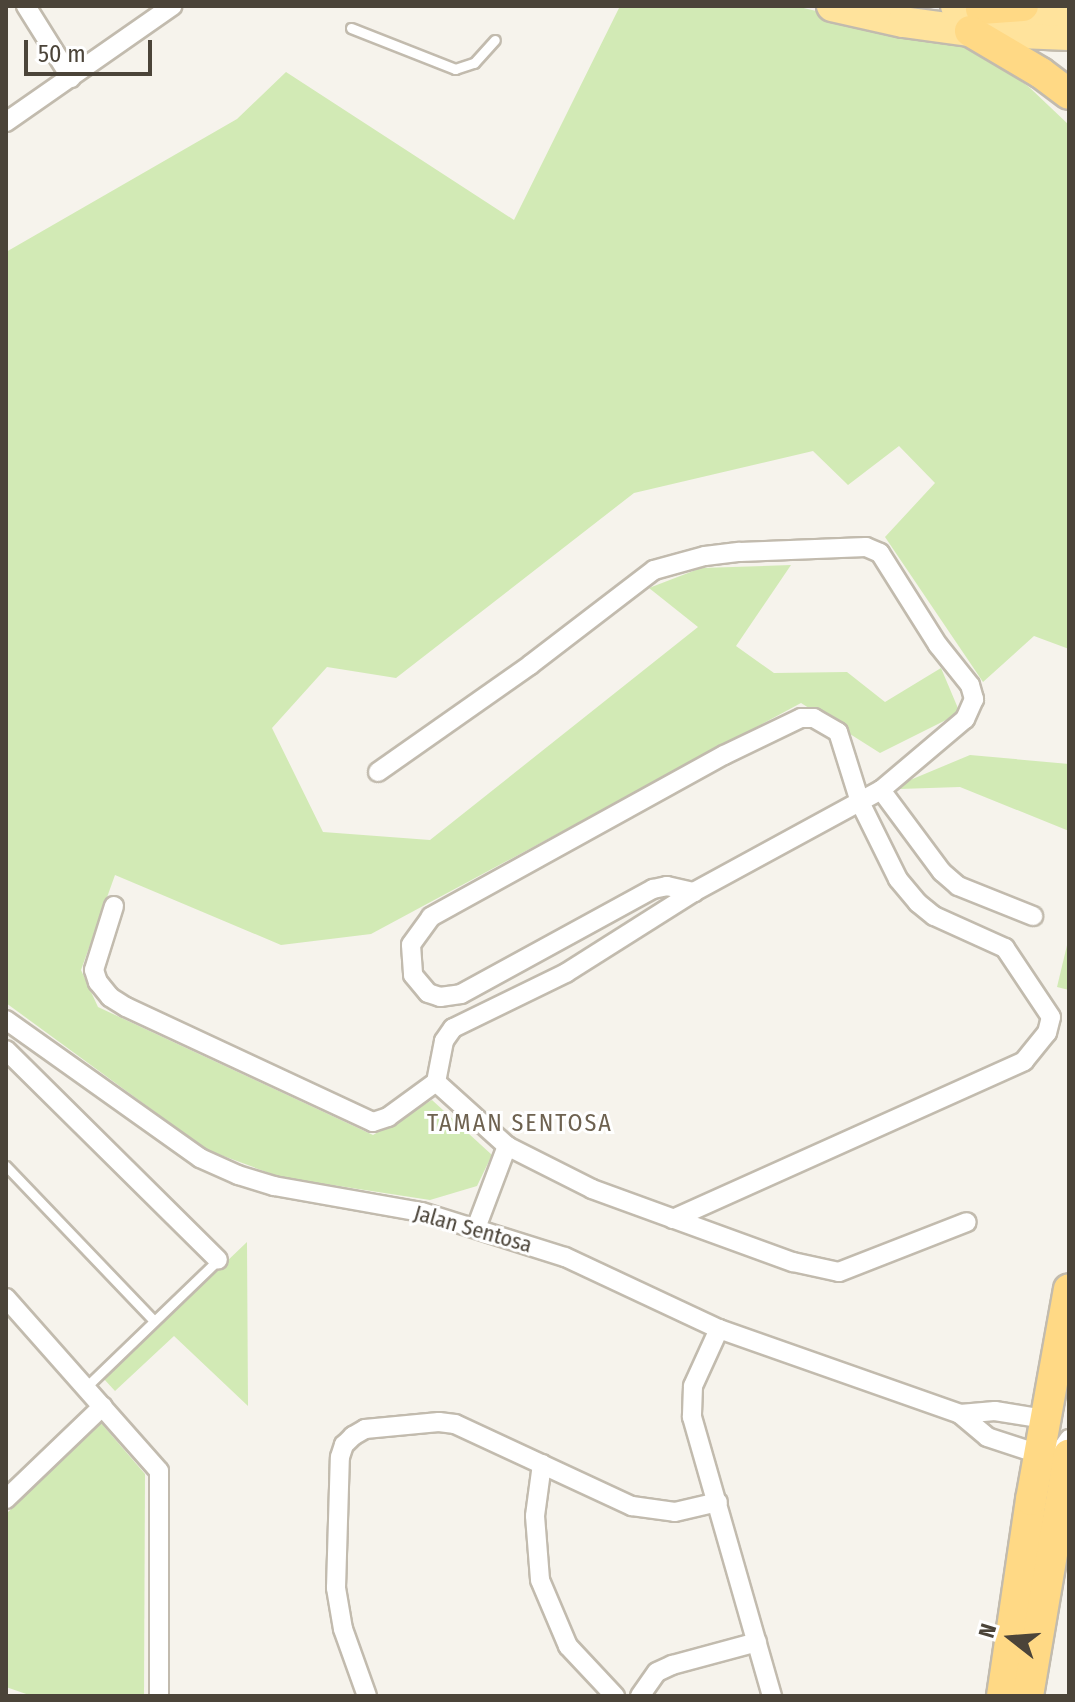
<!DOCTYPE html>
<style>
body{margin:0}
#map{position:relative;width:1075px;height:1702px;overflow:hidden;background:#f6f3ec;font-family:"Fira Sans Condensed",sans-serif}
div>[style]{position:absolute}
.green>*{inset:0;background:#d2eab5}
.roads{filter:drop-shadow(2px 0 #c2bbae) drop-shadow(-2px 0 #c2bbae) drop-shadow(0 2px #c2bbae) drop-shadow(0 -2px #c2bbae)}
.service>*{height:9px;margin:-4.5px;padding:0 4.5px;transform-origin:4.5px;border-radius:4.5px;background:#fff}
.minor>*{height:18px;margin:-9px;padding:0 9px;transform-origin:9px;border-radius:9px;background:#fff}
.primary>*{height:30px;margin:-15px;padding:0 15px;transform-origin:15px;border-radius:15px;background:#ffe39c}
.trunk>*{height:30px;margin:-15px;padding:0 15px;transform-origin:15px;border-radius:15px;background:#ffd985}
span{translate:-50% -50%;white-space:nowrap;text-align:center;line-height:1.15;-webkit-text-stroke:6px #fff;paint-order:stroke}
.street-label{font-size:22px;color:#4b4439}
.neighbourhood-label{font-size:24px;color:#6e6250;letter-spacing:2px}
.frame{position:absolute;inset:0;border:8px solid #4b4439;pointer-events:none}
.north{position:absolute;left:971px;top:1598px;width:80px;height:80px;-webkit-text-stroke:6px #fff;paint-order:stroke;rotate:287deg;font-size:22px;font-weight:700;line-height:32px;text-align:center;color:#4b4439}
.north::after{content:'';display:block;margin:auto;width:28px;height:36px;background:#4b4439;clip-path:polygon(50% 0,100% 100%,50% 72%,0 100%)}
.scale{position:absolute;left:24px;top:40px;width:128px;height:36px;box-sizing:border-box;border:4px solid #4b4439;border-top:0;padding-left:10px;font-size:24px;line-height:28px;white-space:nowrap;color:#4b4439;-webkit-text-stroke:6px #fff;paint-order:stroke}
</style>
<div id="map">
<div class="green">
<div style="clip-path:polygon(620px 6px,795px 6px,974px 48px,1029px 87px,1069px 125px,1069px 649px,1034px 636px,983px 682px,885px 537px,935px 483px,899px 446px,848px 485px,813px 451px,634px 493px,396px 678px,327px 667px,272px 728px,323px 832px,430px 840px,698px 627px,649px 588px,701px 568px,791px 565px,736px 646px,774px 673px,847px 672px,885px 702px,941px 668px,960px 713px,880px 753px,801px 703px,371px 934px,281px 945px,115px 875px,81px 970px,98px 1007px,373px 1135px,432px 1100px,492px 1155px,477px 1186px,430px 1200px,280px 1177px,207px 1150px,6px 1003px,6px 252px,237px 119px,286px 72px,514px 220px)"></div>
<div style="clip-path:polygon(970px 755px,1069px 764px,1069px 831px,960px 787px,899px 789px,903px 783px)"></div>
<div style="clip-path:polygon(1069px 937px,1069px 990px,1057px 987px)"></div>
<div style="clip-path:polygon(247px 1242px,248px 1406px,174px 1336px,115px 1391px,104px 1379px)"></div>
<div style="clip-path:polygon(101px 1423px,145px 1474px,144px 1696px,32px 1696px,6px 1687px,6px 1514px)"></div>
</div>
<div class="roads">
<div class="service">
<div style="left:351px;top:28px;width:112px;rotate:21.5deg"></div>
<div style="left:455px;top:69px;width:20px;rotate:-18deg"></div>
<div style="left:474px;top:63px;width:31px;rotate:-48deg"></div>
<div style="left:6px;top:1166px;width:214px;rotate:46.3deg"></div>
<div style="left:86px;top:1387px;width:183px;rotate:-43.9deg"></div>
</div>
<div class="minor">
<div style="left:26px;top:6px;width:85px;rotate:58deg"></div>
<div style="left:6px;top:122px;width:203px;rotate:-34.9deg"></div>
<div style="left:378px;top:772px;width:186px;rotate:-35.1deg"></div>
<div style="left:530px;top:665px;width:156px;rotate:-37.5deg"></div>
<div style="left:654px;top:570px;width:53px;rotate:-15.4deg"></div>
<div style="left:705px;top:556px;width:35px;rotate:-7deg"></div>
<div style="left:740px;top:552px;width:126px;rotate:-2.3deg"></div>
<div style="left:866px;top:547px;width:15px;rotate:23deg"></div>
<div style="left:880px;top:553px;width:109px;rotate:57.8deg"></div>
<div style="left:938px;top:645px;width:51px;rotate:51.3deg"></div>
<div style="left:970px;top:685px;width:15px;rotate:74deg"></div>
<div style="left:974px;top:699px;width:22px;rotate:114deg"></div>
<div style="left:965px;top:719px;width:110px;rotate:139.8deg"></div>
<div style="left:881px;top:790px;width:213px;rotate:151.4deg"></div>
<div style="left:694px;top:892px;width:151px;rotate:147.7deg"></div>
<div style="left:566px;top:973px;width:126px;rotate:154deg"></div>
<div style="left:453px;top:1028px;width:16px;rotate:125deg"></div>
<div style="left:444px;top:1041px;width:42px;rotate:101deg"></div>
<div style="left:436px;top:1082px;width:96px;rotate:42deg"></div>
<div style="left:507px;top:1146px;width:95px;rotate:26.8deg"></div>
<div style="left:592px;top:1189px;width:214px;rotate:20deg"></div>
<div style="left:793px;top:1262px;width:47px;rotate:12.3deg"></div>
<div style="left:839px;top:1272px;width:137px;rotate:-21.3deg"></div>
<div style="left:881px;top:790px;width:102px;rotate:53.4deg"></div>
<div style="left:942px;top:872px;width:21px;rotate:41deg"></div>
<div style="left:958px;top:886px;width:81px;rotate:21.8deg"></div>
<div style="left:114px;top:906px;width:67px;rotate:107.4deg"></div>
<div style="left:94px;top:970px;width:13px;rotate:72deg"></div>
<div style="left:98px;top:982px;width:19px;rotate:51deg"></div>
<div style="left:110px;top:997px;width:19px;rotate:32deg"></div>
<div style="left:126px;top:1007px;width:272px;rotate:25deg"></div>
<div style="left:373px;top:1122px;width:16px;rotate:-18deg"></div>
<div style="left:388px;top:1117px;width:59px;rotate:-36.1deg"></div>
<div style="left:6px;top:1020px;width:238px;rotate:35.4deg"></div>
<div style="left:200px;top:1158px;width:42px;rotate:24.1deg"></div>
<div style="left:238px;top:1175px;width:38px;rotate:17deg"></div>
<div style="left:274px;top:1186px;width:150px;rotate:10deg"></div>
<div style="left:422px;top:1212px;width:150px;rotate:17.5deg"></div>
<div style="left:565px;top:1257px;width:170px;rotate:25.1deg"></div>
<div style="left:719px;top:1329px;width:256px;rotate:19.4deg"></div>
<div style="left:960px;top:1414px;width:35px;rotate:40deg"></div>
<div style="left:987px;top:1437px;width:55px;rotate:18.1deg"></div>
<div style="left:1039px;top:1454px;width:21px;rotate:-5deg"></div>
<div style="left:1060px;top:1452px;width:16px;rotate:-55deg"></div>
<div style="left:6px;top:1050px;width:298px;rotate:44.7deg"></div>
<div style="left:673px;top:1219px;width:385px;rotate:-24.2deg"></div>
<div style="left:1024px;top:1061px;width:36px;rotate:-51deg"></div>
<div style="left:1047px;top:1033px;width:16px;rotate:-76deg"></div>
<div style="left:1051px;top:1017px;width:83px;rotate:-123.7deg"></div>
<div style="left:1005px;top:948px;width:78px;rotate:-155.7deg"></div>
<div style="left:934px;top:916px;width:21px;rotate:-141deg"></div>
<div style="left:918px;top:903px;width:31px;rotate:-130deg"></div>
<div style="left:898px;top:879px;width:86px;rotate:-116.3deg"></div>
<div style="left:860px;top:802px;width:73px;rotate:-107.4deg"></div>
<div style="left:838px;top:732px;width:28px;rotate:-150deg"></div>
<div style="left:814px;top:718px;width:13px;rotate:180deg"></div>
<div style="left:801px;top:718px;width:85px;rotate:154.3deg"></div>
<div style="left:724px;top:755px;width:335px;rotate:151.1deg"></div>
<div style="left:431px;top:917px;width:34px;rotate:126deg"></div>
<div style="left:411px;top:945px;width:30px;rotate:86deg"></div>
<div style="left:413px;top:975px;width:23px;rotate:50deg"></div>
<div style="left:428px;top:993px;width:13px;rotate:18deg"></div>
<div style="left:440px;top:997px;width:21px;rotate:-8deg"></div>
<div style="left:461px;top:994px;width:219px;rotate:-28.7deg"></div>
<div style="left:653px;top:889px;width:14px;rotate:-12deg"></div>
<div style="left:667px;top:886px;width:28px;rotate:13deg"></div>
<div style="left:476px;top:1228px;width:88px;rotate:-69.3deg"></div>
<div style="left:6px;top:1298px;width:231px;rotate:48.5deg"></div>
<div style="left:159px;top:1471px;width:225px;rotate:90deg"></div>
<div style="left:719px;top:1329px;width:63px;rotate:114.5deg"></div>
<div style="left:693px;top:1386px;width:31px;rotate:92deg"></div>
<div style="left:692px;top:1417px;width:290px;rotate:74deg"></div>
<div style="left:960px;top:1414px;width:35px;rotate:-5deg"></div>
<div style="left:995px;top:1411px;width:51px;rotate:9.1deg"></div>
<div style="left:542px;top:1464px;width:52px;rotate:97.7deg"></div>
<div style="left:535px;top:1516px;width:64px;rotate:85.5deg"></div>
<div style="left:540px;top:1580px;width:72px;rotate:67deg"></div>
<div style="left:568px;top:1646px;width:69px;rotate:46.8deg"></div>
<div style="left:6px;top:1499px;width:134px;rotate:-43.8deg"></div>
<div style="left:367px;top:1696px;width:71px;rotate:-109.7deg"></div>
<div style="left:343px;top:1629px;width:42px;rotate:-99.7deg"></div>
<div style="left:336px;top:1588px;width:131px;rotate:-88.3deg"></div>
<div style="left:340px;top:1457px;width:13px;rotate:-72deg"></div>
<div style="left:344px;top:1445px;width:13px;rotate:-45deg"></div>
<div style="left:353px;top:1436px;width:14px;rotate:-30deg"></div>
<div style="left:365px;top:1429px;width:74px;rotate:-5.4deg"></div>
<div style="left:439px;top:1422px;width:16px;rotate:7deg"></div>
<div style="left:455px;top:1424px;width:195px;rotate:24.9deg"></div>
<div style="left:632px;top:1506px;width:43px;rotate:7.9deg"></div>
<div style="left:675px;top:1512px;width:44px;rotate:-13.1deg"></div>
<div style="left:640px;top:1696px;width:29px;rotate:-55deg"></div>
<div style="left:657px;top:1672px;width:17px;rotate:-25deg"></div>
<div style="left:672px;top:1665px;width:88px;rotate:-15.1deg"></div>
</div>
<div class="primary">
<div style="left:832px;top:6px;width:73px;rotate:12.7deg"></div>
<div style="left:903px;top:22px;width:68px;rotate:7.7deg"></div>
<div style="left:970px;top:31px;width:99px;rotate:2.3deg"></div>
<div style="left:956px;top:6px;width:113px;rotate:2.5deg"></div>
</div>
<div class="trunk">
<div style="left:981px;top:9px;width:42px;rotate:-4.1deg"></div>
<div style="left:970px;top:31px;width:82px;rotate:30.6deg"></div>
<div style="left:1041px;top:73px;width:35px;rotate:37deg"></div>
<div style="left:1002px;top:1696px;width:198px;rotate:-81.6deg"></div>
<div style="left:1031px;top:1500px;width:214px;rotate:-79.8deg"></div>
<div style="left:1028px;top:1696px;width:245px;rotate:-80.4deg"></div>
</div>
</div>
<div class="street-label">
<span style="left:473px;top:1229px;rotate:16deg">Jalan Sentosa</span>
</div>
<div class="neighbourhood-label">
<span style="left:520px;top:1124px">TAMAN SENTOSA</span>
</div>
<div class="frame"></div>
<div class="north">N</div>
<div class="scale">50 m</div>
</div>
